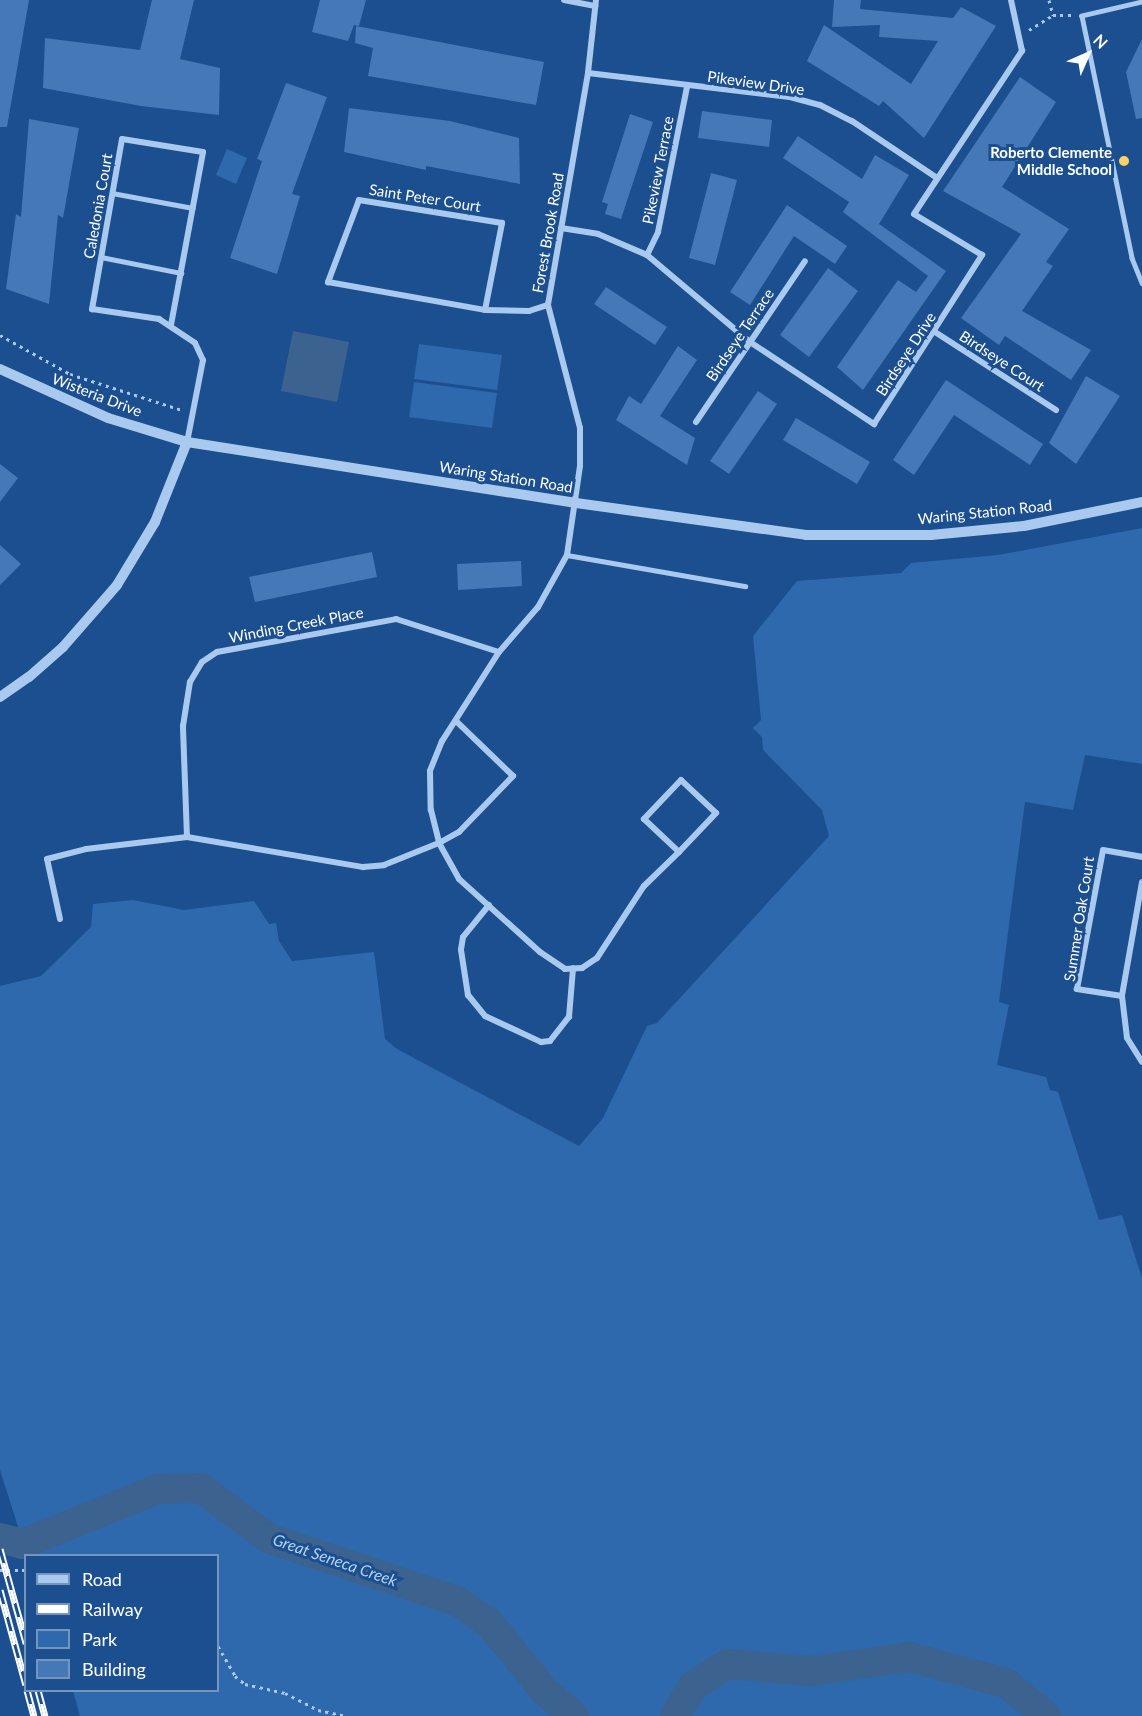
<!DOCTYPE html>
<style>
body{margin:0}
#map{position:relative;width:1142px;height:1716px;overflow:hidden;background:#1b4f8f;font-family:Lato,sans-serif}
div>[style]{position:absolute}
.green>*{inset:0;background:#2e69ad}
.water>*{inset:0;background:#3c6290}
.river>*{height:30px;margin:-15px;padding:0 15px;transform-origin:15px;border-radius:15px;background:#3c6290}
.building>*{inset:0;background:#4478b7}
.path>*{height:3px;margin-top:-1.5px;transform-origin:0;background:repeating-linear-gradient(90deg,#a9c9ee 0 3px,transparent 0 7.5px)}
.service>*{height:4.5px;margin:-2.25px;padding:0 2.25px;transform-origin:2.25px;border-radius:2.25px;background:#a9c9ee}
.minor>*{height:6px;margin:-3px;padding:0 3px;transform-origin:3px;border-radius:3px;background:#a9c9ee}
.tertiary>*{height:10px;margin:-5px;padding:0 5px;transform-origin:5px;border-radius:5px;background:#a9c9ee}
.rail>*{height:7px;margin-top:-3.5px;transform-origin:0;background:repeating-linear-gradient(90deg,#1b4f8f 0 14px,#fff 0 28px);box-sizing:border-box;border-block:2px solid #fff}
.dots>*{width:16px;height:16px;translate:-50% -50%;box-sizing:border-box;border:3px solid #1b4f8f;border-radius:50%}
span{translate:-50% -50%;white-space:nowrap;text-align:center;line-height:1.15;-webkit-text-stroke:6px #1b4f8f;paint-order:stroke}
.street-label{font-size:15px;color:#fff}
.poi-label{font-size:15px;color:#fff;font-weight:700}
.right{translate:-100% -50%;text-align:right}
.water-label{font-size:16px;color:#b5d3f5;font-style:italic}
.legend{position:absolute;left:24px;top:1554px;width:195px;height:138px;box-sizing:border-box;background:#1b4f8f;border:2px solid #7695bc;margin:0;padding:8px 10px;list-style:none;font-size:18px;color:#fff}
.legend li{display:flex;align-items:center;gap:12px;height:30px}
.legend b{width:30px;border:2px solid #7695bc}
.north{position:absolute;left:1058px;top:24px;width:60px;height:60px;-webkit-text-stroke:4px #1b4f8f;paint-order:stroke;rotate:45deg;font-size:16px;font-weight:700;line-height:24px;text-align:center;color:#fff}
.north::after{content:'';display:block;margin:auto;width:21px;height:27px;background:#fff;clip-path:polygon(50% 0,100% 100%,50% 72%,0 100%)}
</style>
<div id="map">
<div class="green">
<div style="clip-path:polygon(227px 149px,247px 158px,236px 184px,216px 175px)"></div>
<div style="clip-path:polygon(419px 344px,502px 355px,497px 390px,414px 379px)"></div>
<div style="clip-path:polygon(414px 382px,497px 393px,492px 428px,409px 417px)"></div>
<div style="clip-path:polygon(1142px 528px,1142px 764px,1085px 755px,1073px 810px,1025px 802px,999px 1002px,1009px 1005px,997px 1065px,1046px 1077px,1050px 1090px,1058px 1092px,1099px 1220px,1122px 1215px,1142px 1278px,1142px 1716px,80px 1716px,73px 1691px,218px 1690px,218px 1556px,27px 1555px,0 1470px,0 986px,41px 976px,91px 927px,93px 904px,133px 900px,184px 910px,254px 901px,269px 924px,276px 923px,279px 941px,292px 961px,374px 952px,385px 1039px,397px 1049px,579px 1146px,603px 1118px,647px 1026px,657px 1023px,829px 836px,822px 810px,763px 750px,762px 737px,753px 728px,761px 720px,753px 636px,797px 581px,901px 573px,911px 563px,998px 555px)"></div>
</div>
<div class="water">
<div style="clip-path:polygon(293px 331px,349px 342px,337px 402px,281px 391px)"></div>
</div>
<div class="river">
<div style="left:0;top:1538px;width:23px;rotate:15deg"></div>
<div style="left:22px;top:1544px;width:147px;rotate:-22deg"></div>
<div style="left:158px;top:1489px;width:43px;rotate:-1.3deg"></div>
<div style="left:201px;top:1488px;width:84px;rotate:36.7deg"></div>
<div style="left:268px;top:1538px;width:201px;rotate:18.5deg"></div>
<div style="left:459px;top:1602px;width:37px;rotate:35deg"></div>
<div style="left:489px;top:1623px;width:87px;rotate:50.6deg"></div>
<div style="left:544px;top:1690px;width:40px;rotate:41deg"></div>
<div style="left:675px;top:1716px;width:35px;rotate:-59deg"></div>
<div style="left:693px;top:1686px;width:41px;rotate:-32.2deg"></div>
<div style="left:728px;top:1664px;width:83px;rotate:4.8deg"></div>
<div style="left:811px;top:1671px;width:100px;rotate:-8deg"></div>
<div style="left:910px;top:1657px;width:99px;rotate:15.2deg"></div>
<div style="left:1006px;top:1683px;width:52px;rotate:39.5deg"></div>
</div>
<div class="building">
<div style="clip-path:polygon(0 0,29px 0,7px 127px,0 127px)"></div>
<div style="clip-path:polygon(152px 0,194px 0,180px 59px,220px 68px,219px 115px,141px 106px,43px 88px,45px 38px,140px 50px)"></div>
<div style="clip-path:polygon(320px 0,366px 0,359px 26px,354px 25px,348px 41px,312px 32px)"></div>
<div style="clip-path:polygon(834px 0,861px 0,860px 9px,953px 18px,961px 7px,996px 26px,924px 138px,883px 101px,879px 106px,807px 61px,824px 25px,911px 84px,938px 41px,879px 37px,880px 25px,832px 27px)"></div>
<div style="clip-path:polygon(356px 26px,544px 62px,536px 105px,368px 76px,373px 48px,355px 43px)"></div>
<div style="clip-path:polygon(1142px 39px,1142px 118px,1136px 119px,1126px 72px)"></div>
<div style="clip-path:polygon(1020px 77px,1056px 102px,1002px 187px,1069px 229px,1046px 262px,1053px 266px,1022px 311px,1091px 350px,1071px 380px,1005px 336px,999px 345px,961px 318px,1021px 234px,943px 191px)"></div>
<div style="clip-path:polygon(286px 83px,327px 97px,292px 194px,300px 196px,277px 274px,230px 258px,262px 161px,257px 159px)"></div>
<div style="clip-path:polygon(349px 108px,450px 121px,519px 138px,520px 184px,426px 166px,426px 170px,344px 152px)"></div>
<div style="clip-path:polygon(702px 111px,772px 120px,769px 147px,698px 138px)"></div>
<div style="clip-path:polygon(630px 114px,653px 122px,621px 219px,605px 214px,608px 204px,602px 202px)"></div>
<div style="clip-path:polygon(29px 119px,79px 128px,63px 218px,58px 215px,49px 304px,6px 289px,16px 214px,21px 217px)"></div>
<div style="clip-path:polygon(798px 136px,862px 179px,875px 155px,909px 175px,879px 224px,946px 271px,863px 390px,837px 367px,898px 280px,916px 292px,928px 276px,843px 212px,849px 202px,783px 158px)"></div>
<div style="clip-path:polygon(711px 173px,737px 180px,715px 265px,689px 258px)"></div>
<div style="clip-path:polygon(787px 205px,847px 246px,835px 264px,794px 236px,750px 305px,730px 292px)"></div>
<div style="clip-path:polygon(828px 268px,858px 291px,809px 357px,780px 335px)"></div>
<div style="clip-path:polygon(606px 287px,667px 327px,655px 345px,594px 304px)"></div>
<div style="clip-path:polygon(678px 346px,697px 360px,660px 416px,695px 438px,687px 465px,616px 420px,629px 396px,641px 404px)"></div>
<div style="clip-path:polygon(1086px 376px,1120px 396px,1076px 464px,1049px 443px)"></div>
<div style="clip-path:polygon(946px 380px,1043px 444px,1030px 465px,954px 415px,914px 475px,893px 460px)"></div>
<div style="clip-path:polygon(758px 391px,777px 404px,729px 474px,710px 461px)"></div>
<div style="clip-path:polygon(796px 418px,870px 462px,857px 484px,783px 440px)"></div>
<div style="clip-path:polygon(0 464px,18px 478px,0 502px)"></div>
<div style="clip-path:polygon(0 545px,21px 564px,0 585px)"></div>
<div style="clip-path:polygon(372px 552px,377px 577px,255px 602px,249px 577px)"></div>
<div style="clip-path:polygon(521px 561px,522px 586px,458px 590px,457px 564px)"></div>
</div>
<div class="path">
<div style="left:1049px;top:0;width:16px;rotate:75deg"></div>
<div style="left:1053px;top:15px;width:19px"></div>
<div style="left:1029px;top:30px;width:28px;rotate:-32deg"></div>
<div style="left:0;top:335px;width:80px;rotate:29.1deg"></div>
<div style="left:70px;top:374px;width:118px;rotate:17.8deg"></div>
<div style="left:0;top:1570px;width:26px"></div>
<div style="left:218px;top:1646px;width:34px;rotate:60deg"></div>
<div style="left:235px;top:1676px;width:13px;rotate:39deg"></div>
<div style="left:245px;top:1684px;width:41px;rotate:12.7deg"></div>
<div style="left:285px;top:1693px;width:37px;rotate:27deg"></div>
<div style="left:318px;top:1710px;width:30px;rotate:12deg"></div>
</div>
<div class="service">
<div style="left:1142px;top:2px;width:62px;rotate:166.9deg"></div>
<div style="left:1082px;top:16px;width:247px;rotate:78.3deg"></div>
<div style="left:1132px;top:258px;width:27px;rotate:68deg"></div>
<div style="left:112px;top:193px;width:82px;rotate:10.5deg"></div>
<div style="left:101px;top:257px;width:82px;rotate:11.3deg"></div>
<div style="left:567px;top:555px;width:181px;rotate:9.9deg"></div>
</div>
<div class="minor">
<div style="left:564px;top:0;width:32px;rotate:11deg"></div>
<div style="left:596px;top:0;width:73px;rotate:96.3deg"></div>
<div style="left:588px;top:73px;width:235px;rotate:99.8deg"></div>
<div style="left:548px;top:305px;width:127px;rotate:75.4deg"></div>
<div style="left:580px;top:428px;width:38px;rotate:90deg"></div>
<div style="left:580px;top:466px;width:90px;rotate:98.3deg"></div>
<div style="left:567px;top:555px;width:60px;rotate:119.1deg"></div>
<div style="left:538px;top:607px;width:60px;rotate:130.9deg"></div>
<div style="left:499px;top:652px;width:106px;rotate:122.6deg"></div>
<div style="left:442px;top:741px;width:32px;rotate:112deg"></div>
<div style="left:430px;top:771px;width:39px;rotate:89deg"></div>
<div style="left:431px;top:810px;width:34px;rotate:76deg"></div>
<div style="left:439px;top:843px;width:41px;rotate:60.9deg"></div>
<div style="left:459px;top:879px;width:109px;rotate:42deg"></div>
<div style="left:540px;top:952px;width:30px;rotate:34deg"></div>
<div style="left:565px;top:969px;width:17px;rotate:-3deg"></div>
<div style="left:582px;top:968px;width:18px;rotate:-34deg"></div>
<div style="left:597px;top:958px;width:86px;rotate:-56.9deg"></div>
<div style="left:644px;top:886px;width:49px;rotate:-44.2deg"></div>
<div style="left:679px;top:852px;width:54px;rotate:-46.5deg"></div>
<div style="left:716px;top:813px;width:48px;rotate:-136.7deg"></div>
<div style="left:681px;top:780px;width:54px;rotate:133.5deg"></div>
<div style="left:644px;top:819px;width:48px;rotate:43.3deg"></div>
<div style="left:588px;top:73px;width:203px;rotate:6.8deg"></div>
<div style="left:790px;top:97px;width:31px;rotate:15deg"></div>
<div style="left:820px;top:105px;width:36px;rotate:27deg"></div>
<div style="left:852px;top:121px;width:102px;rotate:33.8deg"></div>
<div style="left:561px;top:228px;width:37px;rotate:9deg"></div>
<div style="left:598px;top:234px;width:53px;rotate:23.2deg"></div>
<div style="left:647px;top:255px;width:135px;rotate:40.2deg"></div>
<div style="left:750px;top:342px;width:149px;rotate:33.5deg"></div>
<div style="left:874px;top:424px;width:201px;rotate:-57.4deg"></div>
<div style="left:982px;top:255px;width:79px;rotate:-148.9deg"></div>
<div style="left:914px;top:214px;width:196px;rotate:-56.5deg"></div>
<div style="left:1022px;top:51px;width:52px;rotate:-102.2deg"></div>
<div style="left:647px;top:255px;width:25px;rotate:-64deg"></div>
<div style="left:658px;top:232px;width:148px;rotate:-78.7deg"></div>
<div style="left:485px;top:310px;width:89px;rotate:-78.9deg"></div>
<div style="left:502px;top:223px;width:145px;rotate:-170.9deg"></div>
<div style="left:359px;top:200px;width:88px;rotate:110.7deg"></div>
<div style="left:328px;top:282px;width:159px;rotate:10.1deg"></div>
<div style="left:485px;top:310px;width:44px;rotate:1.3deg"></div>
<div style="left:529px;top:311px;width:20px;rotate:-18deg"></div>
<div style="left:171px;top:325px;width:176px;rotate:-79.5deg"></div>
<div style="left:203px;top:152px;width:82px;rotate:-170.9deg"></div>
<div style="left:122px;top:139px;width:173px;rotate:100deg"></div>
<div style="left:92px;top:309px;width:68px;rotate:8.5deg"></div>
<div style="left:159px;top:319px;width:43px;rotate:33.7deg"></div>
<div style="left:195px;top:343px;width:19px;rotate:65deg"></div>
<div style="left:203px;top:360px;width:84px;rotate:101deg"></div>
<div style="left:935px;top:332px;width:144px;rotate:32.8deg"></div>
<div style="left:696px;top:422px;width:194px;rotate:-55.9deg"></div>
<div style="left:187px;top:837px;width:111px;rotate:-92.1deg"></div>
<div style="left:183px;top:726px;width:45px;rotate:-81deg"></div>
<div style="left:190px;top:682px;width:23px;rotate:-59deg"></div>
<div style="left:202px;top:662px;width:18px;rotate:-34deg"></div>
<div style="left:217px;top:652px;width:182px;rotate:-10.4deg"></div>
<div style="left:396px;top:619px;width:108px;rotate:17.8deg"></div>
<div style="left:1142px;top:882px;width:116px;rotate:100deg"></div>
<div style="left:1122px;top:996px;width:42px;rotate:83.2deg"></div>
<div style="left:1127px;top:1038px;width:28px;rotate:58deg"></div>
<div style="left:489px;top:905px;width:41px;rotate:129.1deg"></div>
<div style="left:463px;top:937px;width:13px;rotate:99deg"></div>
<div style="left:461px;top:950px;width:46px;rotate:81.2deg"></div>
<div style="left:468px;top:995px;width:27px;rotate:51deg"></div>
<div style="left:485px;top:1016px;width:62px;rotate:24.9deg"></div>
<div style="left:541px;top:1042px;width:9px;rotate:-6deg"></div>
<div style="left:550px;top:1041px;width:31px;rotate:-52deg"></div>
<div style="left:569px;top:1017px;width:49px;rotate:-85.3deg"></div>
<div style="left:60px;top:919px;width:61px;rotate:-102.2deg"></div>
<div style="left:47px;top:859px;width:40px;rotate:-14.4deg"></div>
<div style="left:86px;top:849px;width:102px;rotate:-6.8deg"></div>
<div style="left:187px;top:837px;width:179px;rotate:9.7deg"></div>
<div style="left:363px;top:867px;width:21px;rotate:-5deg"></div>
<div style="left:384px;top:865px;width:59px;rotate:-21.8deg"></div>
<div style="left:439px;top:843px;width:23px;rotate:-29deg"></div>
<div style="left:459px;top:832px;width:78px;rotate:-46deg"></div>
<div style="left:513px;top:776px;width:79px;rotate:-136deg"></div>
<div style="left:1122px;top:996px;width:46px;rotate:-171.2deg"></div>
<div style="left:1077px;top:989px;width:141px;rotate:-79.4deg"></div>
<div style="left:1103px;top:850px;width:40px;rotate:10deg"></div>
</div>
<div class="tertiary">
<div style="left:0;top:369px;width:119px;rotate:24.4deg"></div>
<div style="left:108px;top:418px;width:83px;rotate:16.9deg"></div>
<div style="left:187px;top:442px;width:394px;rotate:8.9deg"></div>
<div style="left:576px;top:503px;width:232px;rotate:7.9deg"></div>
<div style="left:806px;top:535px;width:125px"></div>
<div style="left:931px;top:535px;width:93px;rotate:-5.5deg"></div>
<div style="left:1024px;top:526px;width:120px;rotate:-11.5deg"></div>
<div style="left:0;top:697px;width:35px;rotate:-35deg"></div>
<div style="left:29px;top:677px;width:45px;rotate:-41.4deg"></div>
<div style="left:63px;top:647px;width:82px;rotate:-48.9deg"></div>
<div style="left:117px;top:585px;width:74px;rotate:-58.9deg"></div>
<div style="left:155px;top:522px;width:86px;rotate:-68.2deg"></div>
</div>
<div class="rail">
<div style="left:0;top:1549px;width:98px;rotate:74.5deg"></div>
<div style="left:0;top:1590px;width:98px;rotate:74.7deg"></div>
<div style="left:27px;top:1690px;width:27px;rotate:75deg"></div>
<div style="left:38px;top:1690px;width:27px;rotate:75deg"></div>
</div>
<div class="dots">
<div style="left:1124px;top:161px;background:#ffd166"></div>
</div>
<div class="street-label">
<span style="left:756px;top:83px;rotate:8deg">Pikeview Drive</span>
<span style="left:658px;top:170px;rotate:-79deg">Pikeview Terrace</span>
<span style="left:425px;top:198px;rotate:9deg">Saint Peter Court</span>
<span style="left:98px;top:206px;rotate:-80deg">Caledonia Court</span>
<span style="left:548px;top:233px;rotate:-80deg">Forest Brook Road</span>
<span style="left:740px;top:335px;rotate:-56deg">Birdseye Terrace</span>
<span style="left:906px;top:354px;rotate:-57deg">Birdseye Drive</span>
<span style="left:1002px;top:361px;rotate:33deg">Birdseye Court</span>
<span style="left:97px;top:395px;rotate:21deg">Wisteria Drive</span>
<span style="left:506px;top:477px;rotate:9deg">Waring Station Road</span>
<span style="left:985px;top:512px;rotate:-6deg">Waring Station Road</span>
<span style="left:296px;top:625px;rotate:-11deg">Winding Creek Place</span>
<span style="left:1079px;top:919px;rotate:-81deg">Summer Oak Court</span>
</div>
<div class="poi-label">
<span class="right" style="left:1112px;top:161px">Roberto Clemente<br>Middle School</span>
</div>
<div class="water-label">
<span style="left:335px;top:1560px;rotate:19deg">Great Seneca Creek</span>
</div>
<ul class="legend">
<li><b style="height:8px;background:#a9c9ee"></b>Road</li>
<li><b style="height:8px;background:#fff"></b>Railway</li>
<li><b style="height:16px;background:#2e69ad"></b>Park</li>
<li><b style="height:16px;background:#4478b7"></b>Building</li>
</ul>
<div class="north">N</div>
</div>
